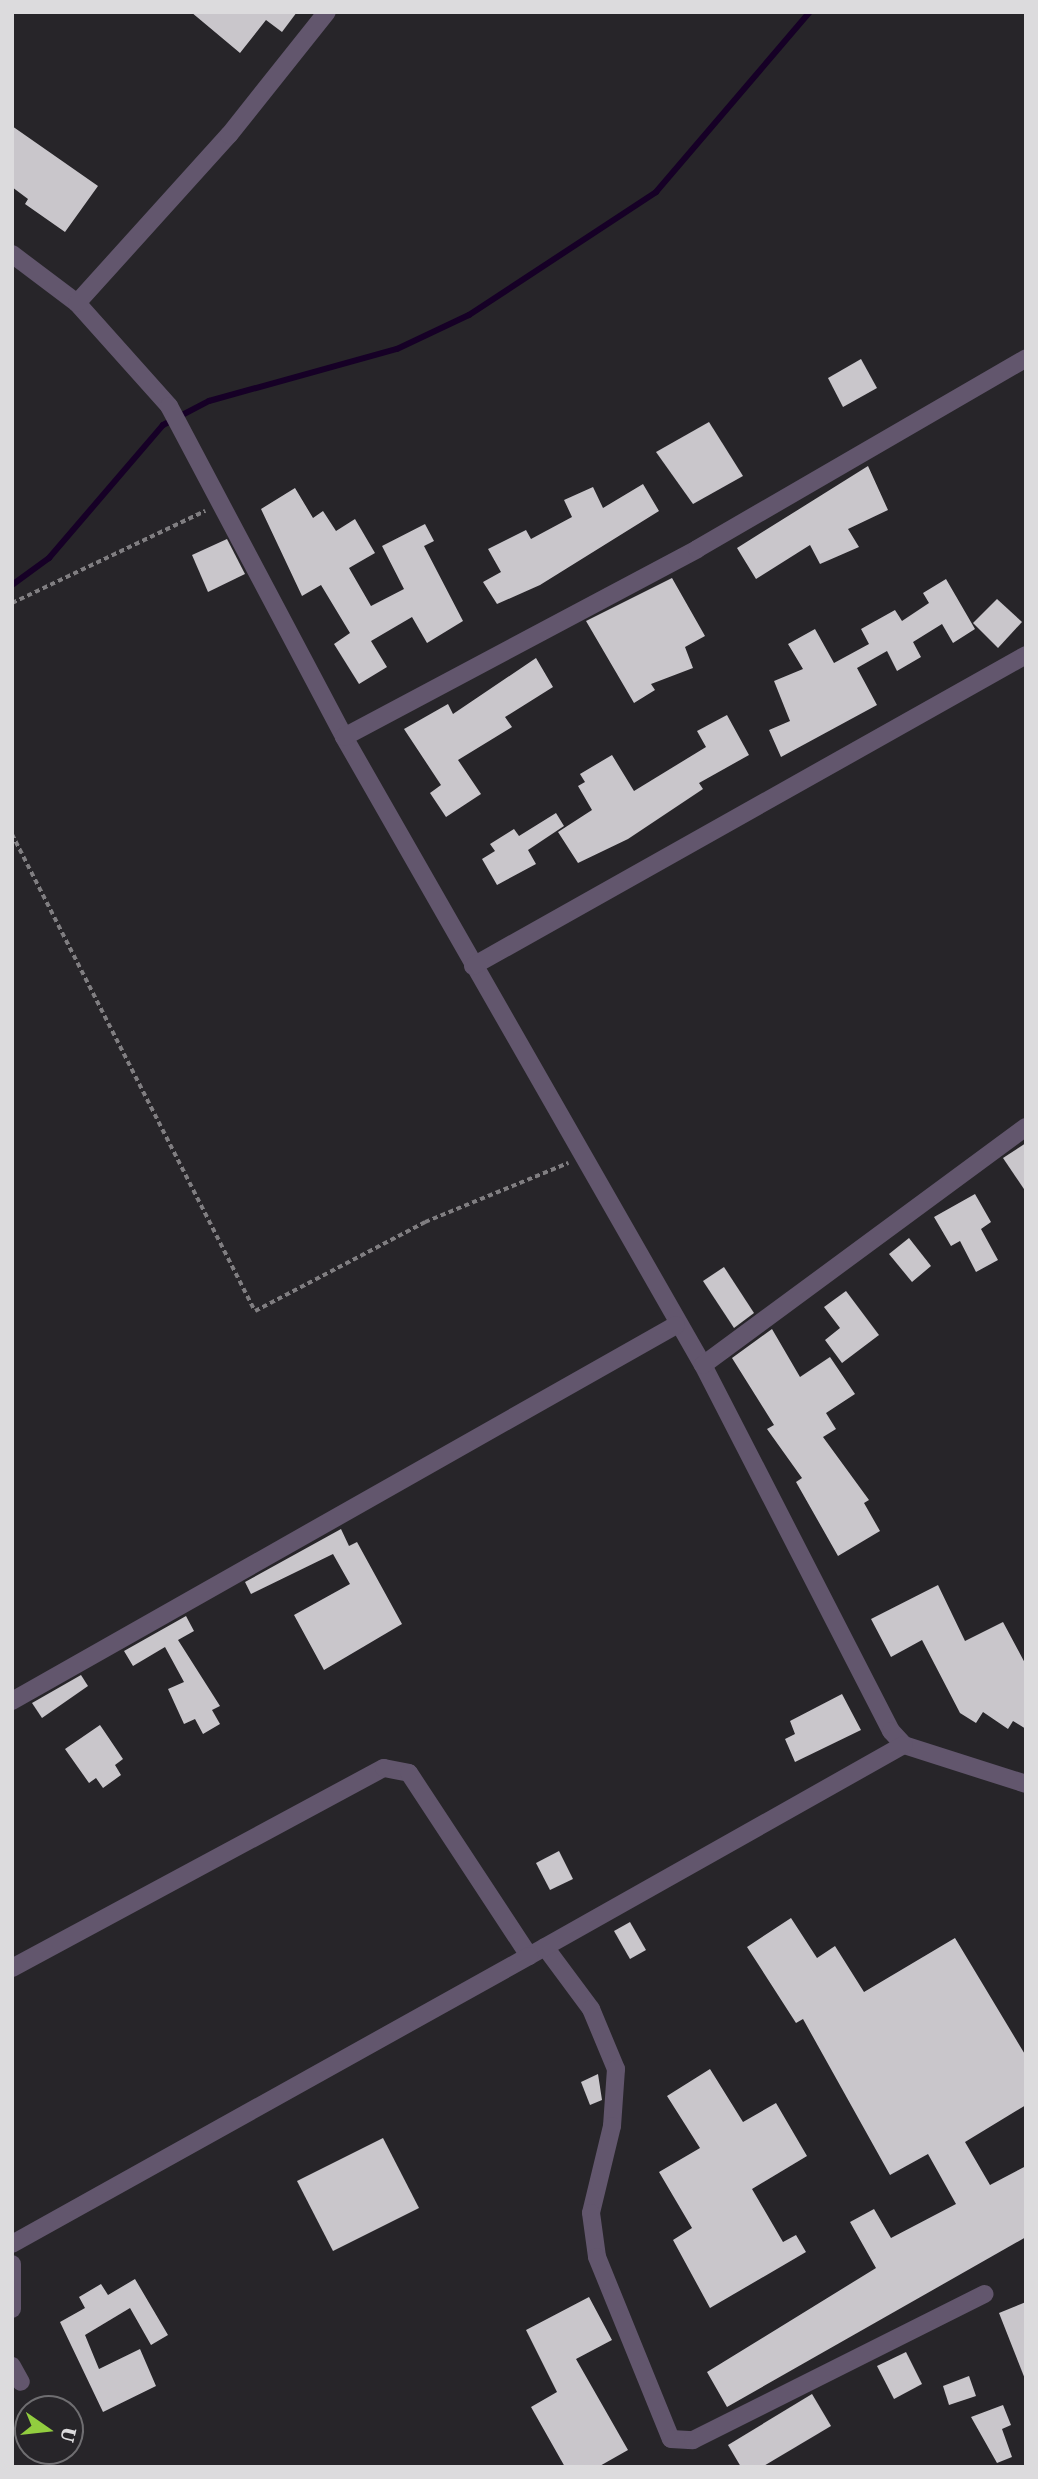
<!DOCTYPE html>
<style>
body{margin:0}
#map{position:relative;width:1038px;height:2479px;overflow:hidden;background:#272529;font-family:"Roboto Serif",serif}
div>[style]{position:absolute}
.stream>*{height:6px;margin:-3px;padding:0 3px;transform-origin:3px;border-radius:3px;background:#160026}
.building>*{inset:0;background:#c9c6cb}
.path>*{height:3.5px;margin-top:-1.75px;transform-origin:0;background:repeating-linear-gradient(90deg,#807e81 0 5px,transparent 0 8.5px)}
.minor>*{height:18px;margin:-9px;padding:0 9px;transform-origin:9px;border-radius:9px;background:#62566d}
span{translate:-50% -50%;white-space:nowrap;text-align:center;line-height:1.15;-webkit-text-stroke:7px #272529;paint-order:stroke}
.frame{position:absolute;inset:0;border:14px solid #dcdbdd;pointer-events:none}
.north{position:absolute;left:14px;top:2395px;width:70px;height:70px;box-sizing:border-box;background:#272529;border:2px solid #6f6e71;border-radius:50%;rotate:104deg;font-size:19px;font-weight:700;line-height:28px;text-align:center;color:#dcdbdd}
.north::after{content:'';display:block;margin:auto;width:24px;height:32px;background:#92cd3f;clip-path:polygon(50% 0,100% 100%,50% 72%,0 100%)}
</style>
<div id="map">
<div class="stream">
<div style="left:12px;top:585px;width:46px;rotate:-36.1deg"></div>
<div style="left:49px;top:558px;width:175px;rotate:-49.4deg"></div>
<div style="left:163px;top:425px;width:52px;rotate:-27.6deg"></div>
<div style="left:209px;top:401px;width:195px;rotate:-15.5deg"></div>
<div style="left:397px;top:349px;width:80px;rotate:-25.3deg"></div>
<div style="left:469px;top:315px;width:224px;rotate:-33.3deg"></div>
<div style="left:656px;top:192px;width:237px;rotate:-49.5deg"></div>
</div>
<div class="building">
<div style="clip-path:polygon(191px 12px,297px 12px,282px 32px,266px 20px,240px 53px)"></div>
<div style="clip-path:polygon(12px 126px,98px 186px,65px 232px,25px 204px,28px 199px,12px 187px)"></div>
<div style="clip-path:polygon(861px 359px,877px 388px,843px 407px,828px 378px)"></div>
<div style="clip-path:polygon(709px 422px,743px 476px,693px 504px,656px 452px)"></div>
<div style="clip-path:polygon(868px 466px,888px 510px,848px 529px,859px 547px,820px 564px,810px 545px,756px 579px,737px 548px)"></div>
<div style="clip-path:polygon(643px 484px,659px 511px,540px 585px,497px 604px,483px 582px,501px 572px,488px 549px,526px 530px,531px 539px,572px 517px,564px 500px,593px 487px,603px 508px)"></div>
<div style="clip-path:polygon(295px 488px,313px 518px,323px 511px,336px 531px,355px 519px,375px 553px,349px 568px,371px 606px,404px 589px,382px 546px,425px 524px,434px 541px,424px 546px,463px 621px,427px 643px,412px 617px,371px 641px,387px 667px,359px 684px,334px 644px,350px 633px,321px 585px,302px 596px,261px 509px)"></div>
<div style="clip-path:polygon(227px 539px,245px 574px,208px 592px,192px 555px)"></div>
<div style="clip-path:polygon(672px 578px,705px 636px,685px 647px,693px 668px,651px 684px,655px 690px,634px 703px,586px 621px)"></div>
<div style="clip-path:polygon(946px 579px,975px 629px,953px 643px,942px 624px,913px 642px,921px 657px,897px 671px,887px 651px,857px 668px,877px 705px,781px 757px,769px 730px,790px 721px,774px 681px,803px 669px,788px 644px,815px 629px,834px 663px,869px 644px,861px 629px,895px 610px,902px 621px,929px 603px,923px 593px)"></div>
<div style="clip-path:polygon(997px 599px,1022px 622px,998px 648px,973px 623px)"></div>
<div style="clip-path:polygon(536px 658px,553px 687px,505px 717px,512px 727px,458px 760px,481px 794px,446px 817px,430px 793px,441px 785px,404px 729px,448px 704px,453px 714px)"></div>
<div style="clip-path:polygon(727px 715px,749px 755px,699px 783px,703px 789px,628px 839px,578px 863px,558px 832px,592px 810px,578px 786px,585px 782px,580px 774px,612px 755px,634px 791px,706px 747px,697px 731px)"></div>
<div style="clip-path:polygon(556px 813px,564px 826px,528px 850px,536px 864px,497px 885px,482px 859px,495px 851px,490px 844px,514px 829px,519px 836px)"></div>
<div style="clip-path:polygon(1026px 1143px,1026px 1192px,1003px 1158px)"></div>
<div style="clip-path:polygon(975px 1194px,991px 1222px,981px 1229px,998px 1260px,976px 1272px,960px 1241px,951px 1246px,934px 1217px)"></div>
<div style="clip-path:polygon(909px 1238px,931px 1266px,912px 1282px,889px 1254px)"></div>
<div style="clip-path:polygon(724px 1267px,754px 1313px,734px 1328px,703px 1281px)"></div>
<div style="clip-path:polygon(846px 1291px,879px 1335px,842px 1363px,825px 1340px,840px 1328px,824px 1307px)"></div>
<div style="clip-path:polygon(772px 1329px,800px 1377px,830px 1357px,855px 1394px,826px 1413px,836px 1429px,823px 1437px,869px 1500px,864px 1503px,880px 1531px,838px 1556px,796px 1482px,802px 1478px,767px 1429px,774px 1425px,732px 1358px)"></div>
<div style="clip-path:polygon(341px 1529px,349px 1546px,357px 1542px,402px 1624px,324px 1670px,294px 1615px,350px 1584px,333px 1554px,251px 1594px,245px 1582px)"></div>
<div style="clip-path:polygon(938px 1585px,965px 1641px,1003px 1622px,1026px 1665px,1026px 1729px,1013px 1721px,1008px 1729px,983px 1712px,976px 1723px,960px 1713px,922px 1640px,891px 1657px,871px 1619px)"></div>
<div style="clip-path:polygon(186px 1616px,194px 1631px,178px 1640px,220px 1706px,212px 1710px,220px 1724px,203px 1734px,195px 1719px,184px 1724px,168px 1689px,184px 1682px,165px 1647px,133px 1666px,124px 1651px)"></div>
<div style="clip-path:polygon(81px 1675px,88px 1686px,42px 1718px,32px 1703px)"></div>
<div style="clip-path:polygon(842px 1694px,861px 1730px,795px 1762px,785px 1739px,795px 1734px,790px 1721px)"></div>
<div style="clip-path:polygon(100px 1725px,123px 1759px,115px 1765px,121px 1775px,103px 1788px,96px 1778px,89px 1783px,65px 1749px)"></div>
<div style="clip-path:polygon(559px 1851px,573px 1879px,550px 1890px,536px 1863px)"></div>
<div style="clip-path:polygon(791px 1918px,817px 1958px,835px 1946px,864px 1992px,955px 1938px,1026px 2056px,1026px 2105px,965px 2142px,990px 2185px,1026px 2166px,1026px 2237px,727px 2407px,707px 2372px,876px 2268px,850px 2222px,874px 2209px,891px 2238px,956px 2204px,928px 2154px,890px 2175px,803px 2019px,796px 2023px,747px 1947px)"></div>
<div style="clip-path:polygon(630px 1922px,646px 1950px,630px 1959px,614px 1931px)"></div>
<div style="clip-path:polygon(710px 2069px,743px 2122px,776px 2103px,807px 2156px,752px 2189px,783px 2242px,796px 2235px,806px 2252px,710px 2308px,673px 2240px,692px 2228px,659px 2172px,700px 2148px,667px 2096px)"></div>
<div style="clip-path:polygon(598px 2074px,602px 2100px,590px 2105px,581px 2082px)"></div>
<div style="clip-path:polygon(383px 2138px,419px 2208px,333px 2251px,297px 2181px)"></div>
<div style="clip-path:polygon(135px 2279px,168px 2335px,151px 2345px,130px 2308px,85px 2335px,99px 2369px,140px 2349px,156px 2386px,103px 2412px,60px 2322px,85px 2308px,79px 2297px,101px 2284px,108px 2295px)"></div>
<div style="clip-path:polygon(589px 2297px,612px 2340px,576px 2359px,628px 2450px,598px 2467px,565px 2467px,531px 2407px,557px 2392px,526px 2330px)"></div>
<div style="clip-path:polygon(1026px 2302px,1026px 2378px,1025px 2379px,999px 2313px)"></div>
<div style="clip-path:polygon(906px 2352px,922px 2384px,894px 2399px,877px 2366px)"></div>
<div style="clip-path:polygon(969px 2376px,976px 2396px,949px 2405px,943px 2386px)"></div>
<div style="clip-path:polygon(812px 2394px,831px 2426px,762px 2467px,741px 2467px,728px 2445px)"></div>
<div style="clip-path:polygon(1003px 2405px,1011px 2425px,1002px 2429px,1012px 2457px,997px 2463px,971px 2417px)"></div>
</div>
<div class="path">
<div style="left:12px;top:603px;width:214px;rotate:-25.5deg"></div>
<div style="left:12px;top:834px;width:535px;rotate:63deg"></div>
<div style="left:255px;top:1311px;width:192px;rotate:-27.6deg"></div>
<div style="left:425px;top:1222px;width:155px;rotate:-22.4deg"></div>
</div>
<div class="minor">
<div style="left:12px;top:254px;width:81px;rotate:37deg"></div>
<div style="left:77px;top:303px;width:138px;rotate:48.2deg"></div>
<div style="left:169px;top:406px;width:374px;rotate:62.1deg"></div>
<div style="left:344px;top:737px;width:723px;rotate:60.25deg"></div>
<div style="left:703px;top:1365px;width:411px;rotate:62.8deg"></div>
<div style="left:891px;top:1731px;width:19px;rotate:47deg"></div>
<div style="left:904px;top:1745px;width:128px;rotate:17.7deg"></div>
<div style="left:77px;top:303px;width:227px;rotate:-47.9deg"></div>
<div style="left:229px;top:135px;width:157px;rotate:-51.5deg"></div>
<div style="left:344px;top:737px;width:400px;rotate:-28deg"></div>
<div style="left:697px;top:549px;width:380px;rotate:-30.1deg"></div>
<div style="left:473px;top:966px;width:634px;rotate:-29.35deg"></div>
<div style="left:703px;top:1365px;width:401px;rotate:-36.4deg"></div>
<div style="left:12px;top:1701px;width:763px;rotate:-29.52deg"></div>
<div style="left:545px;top:1947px;width:77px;rotate:53.4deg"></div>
<div style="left:591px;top:2009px;width:65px;rotate:67.4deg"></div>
<div style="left:616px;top:2069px;width:57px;rotate:94deg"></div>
<div style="left:612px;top:2126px;width:89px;rotate:103.6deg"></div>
<div style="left:591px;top:2213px;width:44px;rotate:82.2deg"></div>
<div style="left:597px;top:2257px;width:196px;rotate:67.9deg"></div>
<div style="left:671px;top:2439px;width:22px;rotate:3deg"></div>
<div style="left:693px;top:2440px;width:326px;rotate:-26.6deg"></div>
<div style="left:12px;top:1968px;width:422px;rotate:-28.3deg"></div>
<div style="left:384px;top:1768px;width:25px;rotate:11deg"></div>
<div style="left:409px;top:1773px;width:219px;rotate:56.7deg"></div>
<div style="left:529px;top:1956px;width:430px;rotate:-29.4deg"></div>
<div style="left:12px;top:2244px;width:592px;rotate:-29.12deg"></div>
<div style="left:12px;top:2264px;width:45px;rotate:90deg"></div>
<div style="left:12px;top:2366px;width:18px;rotate:61deg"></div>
</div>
<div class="frame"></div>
<div class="north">U</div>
</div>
